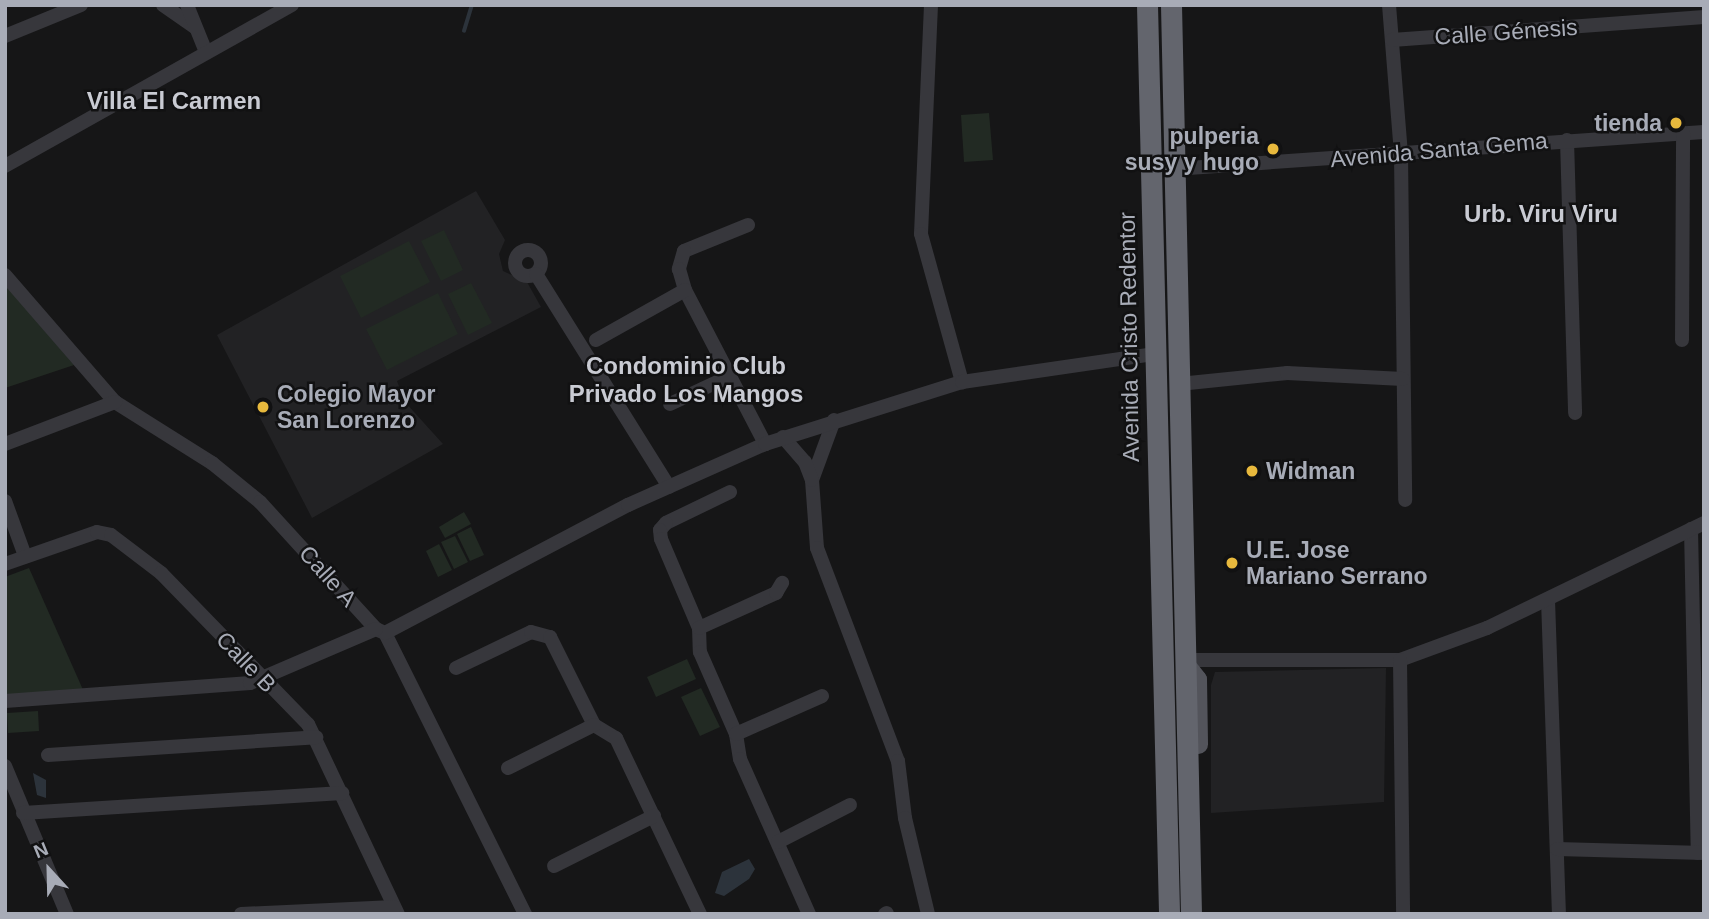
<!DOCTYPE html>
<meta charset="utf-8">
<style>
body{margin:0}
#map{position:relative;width:1709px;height:919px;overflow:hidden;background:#161617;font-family:Arial,sans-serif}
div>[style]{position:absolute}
.built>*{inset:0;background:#222224}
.green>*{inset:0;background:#222a23}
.water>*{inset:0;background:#2c333b}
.stream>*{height:3.5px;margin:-1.75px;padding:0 1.75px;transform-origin:1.75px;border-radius:1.75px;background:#2c333b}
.minor>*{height:14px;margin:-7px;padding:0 7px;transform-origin:7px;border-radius:7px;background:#37373c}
.minor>.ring{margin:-7px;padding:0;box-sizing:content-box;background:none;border:14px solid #37373c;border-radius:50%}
.major>*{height:19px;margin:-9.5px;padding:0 9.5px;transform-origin:9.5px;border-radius:9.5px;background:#53545b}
.highway>*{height:21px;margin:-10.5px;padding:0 10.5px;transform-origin:10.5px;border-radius:10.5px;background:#63656d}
.dots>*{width:19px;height:19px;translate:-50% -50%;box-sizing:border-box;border:4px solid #111112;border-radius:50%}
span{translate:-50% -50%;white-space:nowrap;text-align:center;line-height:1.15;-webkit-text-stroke:5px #111112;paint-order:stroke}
.street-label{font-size:23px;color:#a8acb7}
.poi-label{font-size:23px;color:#a8acb7;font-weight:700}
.right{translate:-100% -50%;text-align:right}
.left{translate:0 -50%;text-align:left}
.neighbourhood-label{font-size:24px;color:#c9cbd3;font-weight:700}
.frame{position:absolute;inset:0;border:7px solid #a8acb7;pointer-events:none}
.north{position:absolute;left:14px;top:835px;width:70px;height:70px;-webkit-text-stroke:5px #111112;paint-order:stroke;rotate:338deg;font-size:19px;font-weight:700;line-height:28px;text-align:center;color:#a8acb7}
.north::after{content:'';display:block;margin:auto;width:24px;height:32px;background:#a8acb7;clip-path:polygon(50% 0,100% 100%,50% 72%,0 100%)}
</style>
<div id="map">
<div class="built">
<div style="clip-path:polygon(476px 191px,505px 240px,499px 254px,503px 271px,527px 282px,541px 307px,397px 381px,405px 402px,443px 444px,312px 518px,217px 335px)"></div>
<div style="clip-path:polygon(1386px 668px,1384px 802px,1211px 813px,1211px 685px,1215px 672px)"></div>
</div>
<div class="green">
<div style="clip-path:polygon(989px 113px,993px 160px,964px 162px,961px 115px)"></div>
<div style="clip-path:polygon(444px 230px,463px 270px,441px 281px,421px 241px)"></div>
<div style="clip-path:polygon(409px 241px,430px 282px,361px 318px,340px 276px)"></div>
<div style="clip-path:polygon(471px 283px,492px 323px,468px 335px,448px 294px)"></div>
<div style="clip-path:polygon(5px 284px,74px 365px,5px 388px)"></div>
<div style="clip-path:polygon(438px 293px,458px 334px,387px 370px,366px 329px)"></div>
<div style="clip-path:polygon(464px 512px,471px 524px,445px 538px,439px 527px)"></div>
<div style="clip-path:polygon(471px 527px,484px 555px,470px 561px,457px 534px)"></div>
<div style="clip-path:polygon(455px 536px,468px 562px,454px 569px,441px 542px)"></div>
<div style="clip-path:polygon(439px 544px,452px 570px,438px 577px,426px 551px)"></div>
<div style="clip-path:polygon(29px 568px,84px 692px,5px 696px,5px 577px)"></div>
<div style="clip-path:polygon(687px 659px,696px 679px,656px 697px,647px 677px)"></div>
<div style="clip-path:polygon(701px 688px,720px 727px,700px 736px,681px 697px)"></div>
<div style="clip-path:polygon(38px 711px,39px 731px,8px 733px,7px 713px)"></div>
</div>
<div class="water">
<div style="clip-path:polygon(33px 773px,46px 780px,46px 798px,37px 795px)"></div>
<div style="clip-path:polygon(749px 859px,755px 869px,749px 879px,724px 896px,715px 893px,722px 872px)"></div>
</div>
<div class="stream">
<div style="left:464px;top:31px;width:27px;rotate:-73deg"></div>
</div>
<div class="minor">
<div style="left:163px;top:5px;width:39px;rotate:35deg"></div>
<div style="left:187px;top:5px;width:51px;rotate:68deg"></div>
<div style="left:931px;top:5px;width:229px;rotate:92.5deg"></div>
<div style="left:921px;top:234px;width:154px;rotate:74.5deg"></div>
<div style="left:1389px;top:5px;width:150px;rotate:85.4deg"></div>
<div style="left:1401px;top:155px;width:345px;rotate:89.3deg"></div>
<div style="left:5px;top:36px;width:82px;rotate:-22.2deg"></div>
<div style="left:1392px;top:40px;width:313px;rotate:-4.2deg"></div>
<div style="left:1567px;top:140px;width:273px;rotate:88.3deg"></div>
<div style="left:5px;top:166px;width:329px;rotate:-29.3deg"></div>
<div style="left:1174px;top:169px;width:531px;rotate:-3.99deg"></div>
<div style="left:748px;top:225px;width:69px;rotate:157.9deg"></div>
<div style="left:684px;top:251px;width:19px;rotate:106deg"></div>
<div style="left:679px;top:269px;width:22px;rotate:74deg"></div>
<div style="left:685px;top:290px;width:174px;rotate:62.5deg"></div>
<div class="ring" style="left:515px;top:250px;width:12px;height:12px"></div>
<div style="left:536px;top:274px;width:251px;rotate:58deg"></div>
<div style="left:5px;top:275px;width:168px;rotate:49.1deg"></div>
<div style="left:115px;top:402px;width:115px;rotate:32.2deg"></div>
<div style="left:212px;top:463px;width:62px;rotate:39.1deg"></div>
<div style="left:260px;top:502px;width:172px;rotate:47.6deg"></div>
<div style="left:376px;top:629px;width:10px;rotate:24deg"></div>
<div style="left:385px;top:633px;width:314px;rotate:63.5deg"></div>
<div style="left:596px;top:340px;width:102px;rotate:-29.3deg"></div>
<div style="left:1682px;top:340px;width:207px;rotate:-89.7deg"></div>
<div style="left:1179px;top:384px;width:109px;rotate:-5.8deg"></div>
<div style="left:1287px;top:373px;width:116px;rotate:3deg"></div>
<div style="left:670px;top:404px;width:66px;rotate:-25deg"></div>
<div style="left:834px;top:420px;width:64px;rotate:110.1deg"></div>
<div style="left:812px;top:480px;width:68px;rotate:85.8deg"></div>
<div style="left:817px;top:548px;width:228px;rotate:69.2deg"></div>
<div style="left:898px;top:761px;width:57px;rotate:83deg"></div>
<div style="left:905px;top:818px;width:99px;rotate:76.5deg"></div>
<div style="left:783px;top:437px;width:33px;rotate:49deg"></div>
<div style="left:805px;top:462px;width:19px;rotate:69deg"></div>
<div style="left:5px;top:444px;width:118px;rotate:-20.9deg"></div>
<div style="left:730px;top:492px;width:71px;rotate:154.2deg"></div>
<div style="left:666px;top:523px;width:9px;rotate:131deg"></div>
<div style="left:660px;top:530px;width:9px;rotate:84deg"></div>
<div style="left:661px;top:539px;width:97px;rotate:66.9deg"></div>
<div style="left:699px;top:628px;width:24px;rotate:88deg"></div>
<div style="left:700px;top:652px;width:90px;rotate:66.3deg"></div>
<div style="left:736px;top:734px;width:25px;rotate:81deg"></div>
<div style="left:740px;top:759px;width:170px;rotate:66deg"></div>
<div style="left:5px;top:501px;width:59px;rotate:70deg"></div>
<div style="left:1691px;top:529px;width:324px;rotate:88.8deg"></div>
<div style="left:5px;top:564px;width:97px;rotate:-19.2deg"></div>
<div style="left:97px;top:532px;width:14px;rotate:12deg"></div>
<div style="left:111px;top:535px;width:63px;rotate:37.2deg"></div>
<div style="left:161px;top:573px;width:211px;rotate:45.8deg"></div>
<div style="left:308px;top:724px;width:210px;rotate:64.7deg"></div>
<div style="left:1548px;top:600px;width:314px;rotate:88deg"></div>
<div style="left:699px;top:628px;width:85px;rotate:-24.4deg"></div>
<div style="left:776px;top:593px;width:12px;rotate:-59deg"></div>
<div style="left:385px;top:633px;width:275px;rotate:-27.8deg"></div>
<div style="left:628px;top:505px;width:150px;rotate:-24deg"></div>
<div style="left:765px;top:444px;width:207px;rotate:-17.5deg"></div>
<div style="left:962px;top:382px;width:195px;rotate:-8.3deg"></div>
<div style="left:1185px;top:660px;width:215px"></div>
<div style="left:1400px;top:660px;width:93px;rotate:-20.2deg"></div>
<div style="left:1487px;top:628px;width:241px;rotate:-25.8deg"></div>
<div style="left:1400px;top:660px;width:254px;rotate:89.3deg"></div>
<div style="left:456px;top:668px;width:83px;rotate:-25.6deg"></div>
<div style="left:531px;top:632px;width:20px;rotate:15deg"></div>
<div style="left:550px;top:637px;width:98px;rotate:63.4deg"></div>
<div style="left:594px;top:725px;width:26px;rotate:31deg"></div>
<div style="left:616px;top:738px;width:195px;rotate:64.5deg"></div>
<div style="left:5px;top:701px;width:246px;rotate:-4.2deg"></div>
<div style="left:250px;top:683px;width:137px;rotate:-23.2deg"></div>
<div style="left:736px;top:734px;width:94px;rotate:-23.8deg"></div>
<div style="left:48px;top:755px;width:269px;rotate:-3.8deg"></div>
<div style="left:5px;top:766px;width:160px;rotate:67.3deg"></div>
<div style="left:508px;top:768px;width:96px;rotate:-26.6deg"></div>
<div style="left:23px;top:813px;width:320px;rotate:-3.6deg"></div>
<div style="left:778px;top:842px;width:81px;rotate:-27.2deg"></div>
<div style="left:1557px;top:849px;width:147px;rotate:1.6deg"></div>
<div style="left:554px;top:866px;width:112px;rotate:-26.6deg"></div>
<div style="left:241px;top:914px;width:153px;rotate:-2.6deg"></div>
<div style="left:885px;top:914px;width:2px;rotate:-27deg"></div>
</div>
<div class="major">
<div style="left:1186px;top:665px;width:18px;rotate:52deg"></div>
<div style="left:1197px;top:679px;width:65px;rotate:89.1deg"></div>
</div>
<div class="highway">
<div style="left:1147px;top:5px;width:909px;rotate:88.61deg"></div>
<div style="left:1171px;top:5px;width:909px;rotate:88.74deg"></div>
</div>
<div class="dots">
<div style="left:1676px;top:123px;background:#e8b93d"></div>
<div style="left:1273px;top:149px;background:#e8b93d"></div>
<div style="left:263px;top:407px;background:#e8b93d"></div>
<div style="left:1252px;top:471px;background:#e8b93d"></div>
<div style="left:1232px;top:563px;background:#e8b93d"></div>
</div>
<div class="street-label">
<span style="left:1506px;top:32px;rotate:-4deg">Calle Génesis</span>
<span style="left:1439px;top:150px;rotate:-5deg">Avenida Santa Gema</span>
<span style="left:1129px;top:337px;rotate:-91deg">Avenida Cristo Redentor</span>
<span style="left:328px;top:576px;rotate:48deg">Calle A</span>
<span style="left:246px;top:662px;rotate:46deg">Calle B</span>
</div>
<div class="poi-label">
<span class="right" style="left:1662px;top:123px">tienda</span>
<span class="right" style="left:1259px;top:149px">pulperia<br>susy y hugo</span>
<span class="left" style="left:277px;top:407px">Colegio Mayor<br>San Lorenzo</span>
<span class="left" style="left:1266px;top:471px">Widman</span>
<span class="left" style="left:1246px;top:563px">U.E. Jose<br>Mariano Serrano</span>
</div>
<div class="neighbourhood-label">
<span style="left:174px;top:101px">Villa El Carmen</span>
<span style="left:1541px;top:214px">Urb. Viru Viru</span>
<span style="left:686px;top:380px">Condominio Club<br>Privado Los Mangos</span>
</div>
<div class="frame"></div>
<div class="north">N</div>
</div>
